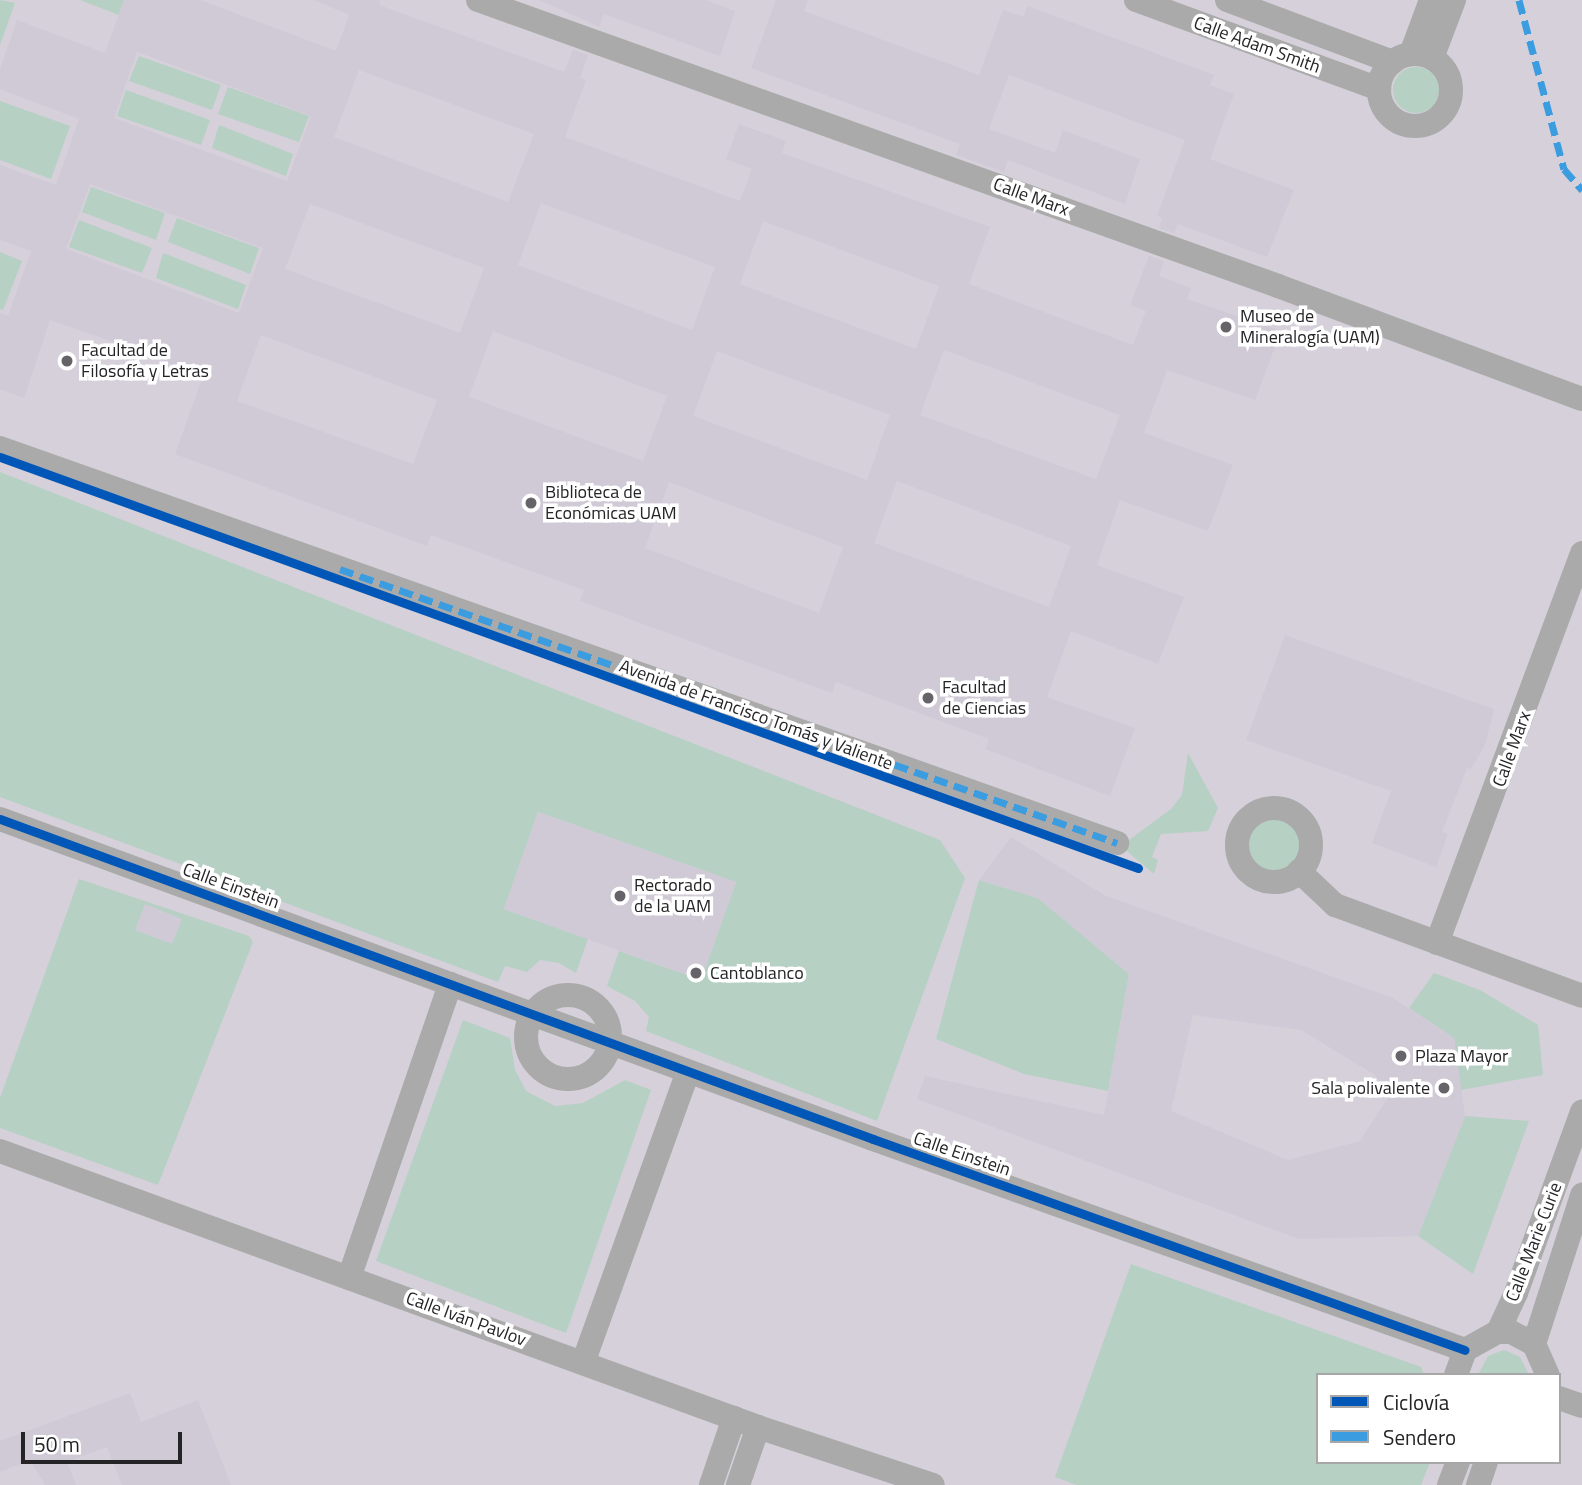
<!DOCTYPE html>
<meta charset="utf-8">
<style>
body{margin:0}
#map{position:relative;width:1582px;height:1485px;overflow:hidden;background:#e0dee3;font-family:"Titillium Web",sans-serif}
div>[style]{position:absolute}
.built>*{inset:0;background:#d5d0da}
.green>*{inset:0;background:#b6d0c4}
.round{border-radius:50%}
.building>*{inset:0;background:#d0cad7}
.street>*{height:24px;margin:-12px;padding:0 12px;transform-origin:12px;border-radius:12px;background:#aaa}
.street>.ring{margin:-12px;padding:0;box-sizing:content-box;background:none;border:24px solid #aaa;border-radius:50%}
.quiet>*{height:7px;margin-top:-3.5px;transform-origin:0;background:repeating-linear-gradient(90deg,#3c9ce0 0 14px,transparent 0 21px)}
.cycleway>*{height:9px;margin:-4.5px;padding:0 4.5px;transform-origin:4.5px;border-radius:4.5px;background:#0057b8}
.dots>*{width:19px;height:19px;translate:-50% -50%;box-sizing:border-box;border:4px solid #fff;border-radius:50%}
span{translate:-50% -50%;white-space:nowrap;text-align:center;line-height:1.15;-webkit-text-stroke:7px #fff;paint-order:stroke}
.street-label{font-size:18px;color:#242326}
.poi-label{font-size:18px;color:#242326}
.left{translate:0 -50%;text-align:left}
.right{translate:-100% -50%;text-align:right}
.legend{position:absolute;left:1316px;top:1373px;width:245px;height:91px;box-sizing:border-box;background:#fff;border:2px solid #a7a7a8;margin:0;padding:9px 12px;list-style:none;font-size:21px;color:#242326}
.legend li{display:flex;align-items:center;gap:14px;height:35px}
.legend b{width:35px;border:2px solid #a7a7a8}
.scale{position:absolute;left:21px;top:1432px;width:161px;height:32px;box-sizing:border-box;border:4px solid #242326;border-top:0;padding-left:9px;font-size:21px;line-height:24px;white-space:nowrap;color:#242326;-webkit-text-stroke:5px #fff;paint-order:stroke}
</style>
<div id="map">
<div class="built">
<div style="clip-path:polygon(evenodd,0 0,1582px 0,1582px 1485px,0 1485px,0 0,1318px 1375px,1559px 1375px,1559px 1462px,1318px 1462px,1318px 1375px)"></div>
</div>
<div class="green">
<div style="clip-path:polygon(0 0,15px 3px,0 45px)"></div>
<div style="clip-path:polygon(80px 0,124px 0,119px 15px)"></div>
<div style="clip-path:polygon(139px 56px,221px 85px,212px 110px,129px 81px)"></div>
<div class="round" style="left:1393px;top:67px;width:46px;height:46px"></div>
<div style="clip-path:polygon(228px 87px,309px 116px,299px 142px,218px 114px)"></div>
<div style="clip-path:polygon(126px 90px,210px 120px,201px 145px,117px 116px)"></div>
<div style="clip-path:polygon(0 101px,70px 126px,51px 179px,0 160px)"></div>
<div style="clip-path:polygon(219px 125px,293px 154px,286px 176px,212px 148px)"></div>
<div style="clip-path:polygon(91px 187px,165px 213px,156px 240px,82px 212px)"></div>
<div style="clip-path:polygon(177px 218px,259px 248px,250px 274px,168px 242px)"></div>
<div style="clip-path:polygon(79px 220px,152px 248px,142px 273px,69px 247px)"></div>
<div style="clip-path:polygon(0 252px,22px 261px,3px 310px,0 309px)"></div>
<div style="clip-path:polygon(163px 253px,246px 285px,238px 309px,156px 278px)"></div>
<div style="clip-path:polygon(0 472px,940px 840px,965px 878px,877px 1121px,646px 1031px,649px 1017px,635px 1001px,607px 986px,619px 951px,701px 980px,736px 882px,538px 812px,504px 909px,588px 939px,576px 973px,559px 963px,540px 960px,527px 972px,505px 966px,498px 982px,0 797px)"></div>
<div style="clip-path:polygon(1188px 753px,1218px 808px,1208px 831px,1161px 834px,1152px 857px,1158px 860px,1154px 874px,1121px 846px,1171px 809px,1182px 795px)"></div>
<div class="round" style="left:1246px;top:819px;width:54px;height:54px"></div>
<div style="clip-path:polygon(79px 879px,249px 936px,253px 942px,158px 1185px,0 1128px,0 1098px)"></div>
<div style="clip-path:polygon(979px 880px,1038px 898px,1129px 974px,1108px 1091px,1024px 1074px,936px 1039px)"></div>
<div style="clip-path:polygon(1434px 973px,1480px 990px,1538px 1025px,1543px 1075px,1461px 1090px,1454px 1038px,1409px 1008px)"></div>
<div style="clip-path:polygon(463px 1020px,510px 1038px,515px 1070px,526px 1091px,555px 1106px,583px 1103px,625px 1080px,651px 1090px,566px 1333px,376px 1261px)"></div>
<div style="clip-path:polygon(1465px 1116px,1529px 1121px,1473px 1274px,1418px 1236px)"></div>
<div style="clip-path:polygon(1131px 1264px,1421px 1367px,1424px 1375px,1318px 1375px,1318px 1462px,1430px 1462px,1421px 1485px,1077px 1485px,1055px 1477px)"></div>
<div style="clip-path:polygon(1504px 1350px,1520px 1357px,1529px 1375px,1478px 1375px,1488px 1356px)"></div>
</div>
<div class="building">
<div style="clip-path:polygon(evenodd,124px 0,200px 0,336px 51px,349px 15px,314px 0,380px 0,379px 5px,564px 72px,573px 50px,588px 55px,580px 78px,586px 80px,565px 137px,740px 201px,752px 169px,726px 159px,739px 124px,786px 141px,782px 153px,990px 227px,969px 284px,1133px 345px,1146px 311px,1130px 305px,1149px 256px,1164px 261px,1159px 276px,1191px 288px,1187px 299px,1281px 331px,1255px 400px,1167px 370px,1144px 433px,1233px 465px,1208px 531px,1120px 500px,1097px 565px,1184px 597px,1158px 664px,1071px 631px,1047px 697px,1135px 728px,1110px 796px,985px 749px,989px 739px,836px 682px,832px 693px,580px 601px,584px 590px,431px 535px,427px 546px,175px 454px,203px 376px,128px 347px,50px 320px,24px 398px,0 389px,0 313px,8px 316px,31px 251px,0 240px,0 165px,56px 185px,79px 119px,0 89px,0 69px,17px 20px,105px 53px,124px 0,137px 52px,311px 116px,287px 181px,114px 118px,137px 52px,124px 0,359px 70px,534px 134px,508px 202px,334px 137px,359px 70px,124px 0,90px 184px,263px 248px,239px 313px,66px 249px,90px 184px,124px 0,541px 203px,715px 267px,692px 330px,518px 265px,541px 203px,124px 0,310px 204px,484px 268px,460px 333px,285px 269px,310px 204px,124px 0,763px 221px,939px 286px,916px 349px,740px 284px,763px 221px,124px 0,493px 331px,667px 396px,643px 461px,469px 397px,493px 331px,124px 0,261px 335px,437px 400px,413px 464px,237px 401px,261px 335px,124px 0,944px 350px,1120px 415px,1096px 479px,920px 415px,944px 350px,124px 0,717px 351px,890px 415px,867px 480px,693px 416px,717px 351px,124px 0,897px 481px,1071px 546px,1049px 607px,874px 543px,897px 481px,124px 0,669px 482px,843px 547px,819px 613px,645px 548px,669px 482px)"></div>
<div style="clip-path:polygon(540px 0,706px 0,735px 11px,720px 56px,604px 14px,599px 27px)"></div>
<div style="clip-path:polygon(776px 0,808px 0,804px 11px,979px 75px,1003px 10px,1023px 17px,1028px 6px,1214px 75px,1210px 85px,1234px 94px,1210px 159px,1294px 190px,1267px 257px,1178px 224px,1174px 233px,1159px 228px,1162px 218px,1157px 216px,1185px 140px,1009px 75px,989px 129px,1055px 153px,1063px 130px,1140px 159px,1125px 204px,1008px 160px,1004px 172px,956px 155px,960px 144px,751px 68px)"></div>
<div style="clip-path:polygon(1285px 635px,1494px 709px,1485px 745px,1471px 769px,1467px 768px,1442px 832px,1448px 834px,1436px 867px,1372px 843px,1391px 791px,1246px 740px)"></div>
<div style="clip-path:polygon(538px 812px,736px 882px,701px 980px,504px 909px)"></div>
<div style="clip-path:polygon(evenodd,1011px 837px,1104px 895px,1393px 998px,1454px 1038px,1465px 1116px,1418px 1236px,1299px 1239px,917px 1099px,925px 1076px,1104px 1115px,1129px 974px,1038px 898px,979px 880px,1011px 837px,1193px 1015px,1301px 1030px,1375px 1075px,1389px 1096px,1360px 1141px,1288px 1160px,1171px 1111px,1193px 1015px)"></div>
<div style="clip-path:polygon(145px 904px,182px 919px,172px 944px,135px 930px)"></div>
<div style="clip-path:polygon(130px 1393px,141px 1422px,198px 1400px,231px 1485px,122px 1485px,107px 1447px,67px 1462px,76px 1485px,45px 1485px,30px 1460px,0 1472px,0 1441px)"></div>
</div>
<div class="street">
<div style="left:478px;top:0;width:850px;rotate:19.67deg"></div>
<div style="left:1278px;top:286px;width:324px;rotate:20.4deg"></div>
<div style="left:1136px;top:0;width:259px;rotate:20.1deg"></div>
<div style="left:1227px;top:0;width:177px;rotate:20.5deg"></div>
<div class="ring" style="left:1379px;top:54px;width:48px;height:48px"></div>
<div style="left:1411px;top:54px;width:58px;rotate:-69.7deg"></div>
<div style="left:1432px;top:58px;width:62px;rotate:-69.2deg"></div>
<div style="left:0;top:448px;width:1185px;rotate:19.47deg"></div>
<div class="ring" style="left:1237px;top:808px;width:50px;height:50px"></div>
<div style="left:0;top:819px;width:930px;rotate:20.13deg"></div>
<div style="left:873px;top:1139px;width:628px;rotate:19.62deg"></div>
<div style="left:1299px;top:871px;width:50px;rotate:43.4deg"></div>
<div style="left:1335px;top:905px;width:263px;rotate:20.2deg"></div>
<div style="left:1437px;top:943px;width:416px;rotate:-69.6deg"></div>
<div class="ring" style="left:526px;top:995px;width:60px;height:60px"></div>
<div style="left:0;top:1151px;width:807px;rotate:20.01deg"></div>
<div style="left:758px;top:1427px;width:184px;rotate:18.3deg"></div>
<div style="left:349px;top:1278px;width:311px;rotate:-71deg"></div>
<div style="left:1498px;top:1332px;width:43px;rotate:-65.2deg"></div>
<div style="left:1516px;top:1293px;width:193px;rotate:-70deg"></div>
<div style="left:1534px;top:1344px;width:157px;rotate:-72.1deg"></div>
<div style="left:583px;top:1363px;width:309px;rotate:-70.2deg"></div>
<div style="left:1456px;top:1375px;width:27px;rotate:-70deg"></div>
<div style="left:1465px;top:1350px;width:38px;rotate:-29deg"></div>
<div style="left:1498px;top:1332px;width:13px"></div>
<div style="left:1511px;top:1332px;width:26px;rotate:28deg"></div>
<div style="left:1534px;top:1344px;width:34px;rotate:66deg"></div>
<div style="left:1559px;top:1398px;width:24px;rotate:19deg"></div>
<div style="left:711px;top:1485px;width:71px;rotate:-71.1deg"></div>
<div style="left:738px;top:1485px;width:61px;rotate:-71deg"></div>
<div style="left:1449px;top:1485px;width:25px;rotate:-69deg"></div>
<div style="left:1478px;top:1485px;width:24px;rotate:-71deg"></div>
</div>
<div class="quiet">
<div style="left:1519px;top:0;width:175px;rotate:75.1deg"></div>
<div style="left:1564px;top:169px;width:28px;rotate:49deg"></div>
<div style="left:340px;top:569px;width:824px;rotate:19.42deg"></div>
</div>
<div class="cycleway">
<div style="left:0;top:457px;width:1210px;rotate:19.86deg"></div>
<div style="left:0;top:819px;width:930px;rotate:20.13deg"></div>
<div style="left:873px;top:1139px;width:628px;rotate:19.62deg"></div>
</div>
<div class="dots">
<div style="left:1226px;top:327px;background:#666468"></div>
<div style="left:67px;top:361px;background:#666468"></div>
<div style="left:531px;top:503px;background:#666468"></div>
<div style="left:928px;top:698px;background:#666468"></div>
<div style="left:620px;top:896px;background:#666468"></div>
<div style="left:696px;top:973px;background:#666468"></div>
<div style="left:1401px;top:1056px;background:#666468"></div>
<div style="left:1444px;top:1088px;background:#666468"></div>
</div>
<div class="street-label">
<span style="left:1257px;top:45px;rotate:20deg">Calle Adam Smith</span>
<span style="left:1031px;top:197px;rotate:20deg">Calle Marx</span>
<span style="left:756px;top:715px;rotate:20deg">Avenida de Francisco Tomás y Valiente</span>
<span style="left:1512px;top:749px;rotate:-70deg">Calle Marx</span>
<span style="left:231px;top:886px;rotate:20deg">Calle Einstein</span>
<span style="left:962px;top:1154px;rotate:19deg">Calle Einstein</span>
<span style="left:1534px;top:1242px;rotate:-69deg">Calle Marie Curie</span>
<span style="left:466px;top:1319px;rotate:20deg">Calle Iván Pavlov</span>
</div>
<div class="poi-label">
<span class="left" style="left:1240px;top:327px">Museo de<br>Mineralogía (UAM)</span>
<span class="left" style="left:81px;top:361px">Facultad de<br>Filosofía y Letras</span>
<span class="left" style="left:545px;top:503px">Biblioteca de<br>Económicas UAM</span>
<span class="left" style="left:942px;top:698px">Facultad<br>de Ciencias</span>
<span class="left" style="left:634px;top:896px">Rectorado<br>de la UAM</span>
<span class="left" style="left:710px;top:973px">Cantoblanco</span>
<span class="left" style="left:1415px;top:1056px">Plaza Mayor</span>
<span class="right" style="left:1430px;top:1088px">Sala polivalente</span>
</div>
<ul class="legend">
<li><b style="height:9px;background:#0057b8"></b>Ciclovía</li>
<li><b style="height:9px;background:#3c9ce0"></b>Sendero</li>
</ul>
<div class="scale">50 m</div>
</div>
